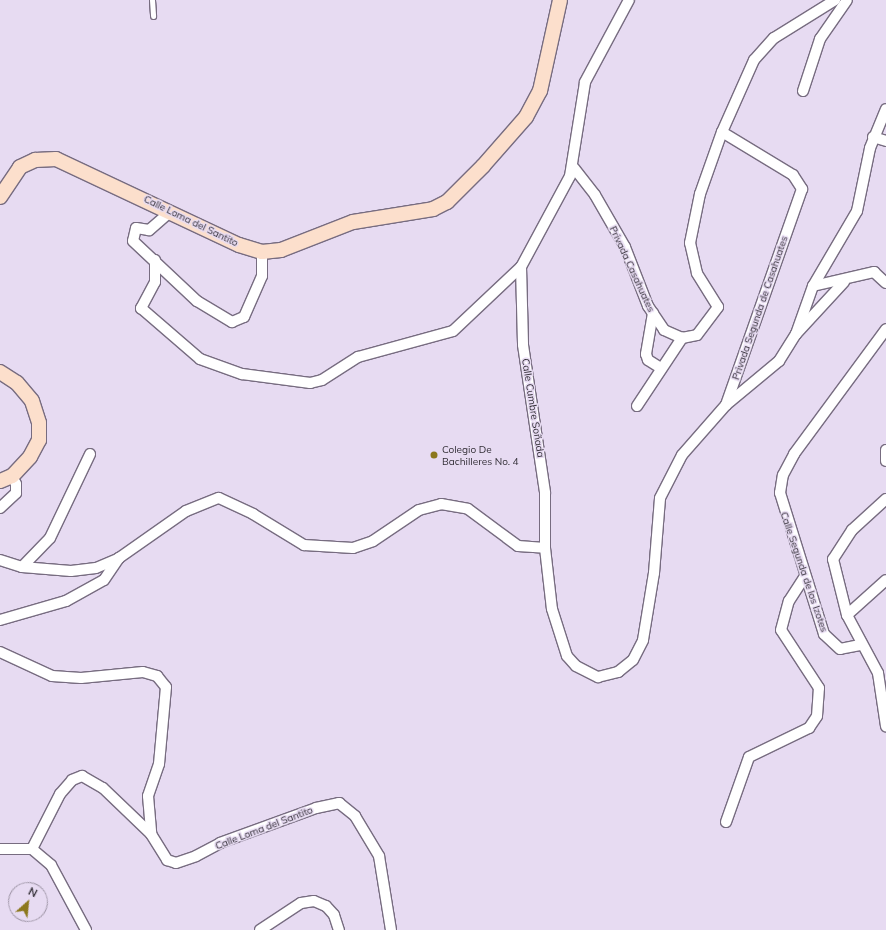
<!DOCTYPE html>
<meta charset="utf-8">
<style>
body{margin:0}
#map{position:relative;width:886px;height:930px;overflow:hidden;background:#e7dbf2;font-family:Mulish,sans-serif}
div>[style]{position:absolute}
.roads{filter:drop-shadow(1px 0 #776c80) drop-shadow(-1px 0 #776c80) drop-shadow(0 1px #776c80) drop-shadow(0 -1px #776c80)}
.service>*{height:5px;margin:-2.5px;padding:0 2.5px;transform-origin:2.5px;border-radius:2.5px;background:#fff}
.minor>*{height:10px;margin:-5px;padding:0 5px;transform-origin:5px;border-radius:5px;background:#fff}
.secondary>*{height:14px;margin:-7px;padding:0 7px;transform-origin:7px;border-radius:7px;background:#fcdfcc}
.dots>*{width:11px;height:11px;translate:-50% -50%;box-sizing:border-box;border:2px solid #e7dbf2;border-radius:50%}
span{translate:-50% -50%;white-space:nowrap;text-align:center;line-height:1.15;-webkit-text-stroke:3px #e7dbf2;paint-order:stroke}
.street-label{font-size:10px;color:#322e36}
.poi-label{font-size:10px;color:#322e36}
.left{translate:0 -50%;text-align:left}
.north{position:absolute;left:8px;top:882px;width:40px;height:40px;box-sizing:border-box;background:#e7dbf2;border:1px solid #9f96a7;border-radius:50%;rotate:27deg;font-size:11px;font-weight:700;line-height:16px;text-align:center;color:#322e36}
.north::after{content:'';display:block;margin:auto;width:14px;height:18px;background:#8c781d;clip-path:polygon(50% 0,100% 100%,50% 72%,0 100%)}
</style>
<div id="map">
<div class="roads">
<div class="service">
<div style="left:152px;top:0;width:16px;rotate:86deg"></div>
</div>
<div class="minor">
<div style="left:803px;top:91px;width:55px;rotate:-71.9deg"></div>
<div style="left:820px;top:39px;width:47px;rotate:-55.3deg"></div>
<div style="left:722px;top:132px;width:83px;rotate:31.2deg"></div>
<div style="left:793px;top:175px;width:17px;rotate:57deg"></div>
<div style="left:802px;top:189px;width:229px;rotate:109.4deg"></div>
<div style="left:873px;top:137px;width:14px;rotate:17deg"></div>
<div style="left:574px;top:168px;width:34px;rotate:52deg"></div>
<div style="left:595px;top:195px;width:60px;rotate:60deg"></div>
<div style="left:625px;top:247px;width:63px;rotate:68.7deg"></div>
<div style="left:648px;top:306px;width:29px;rotate:56deg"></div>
<div style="left:664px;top:330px;width:20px;rotate:24deg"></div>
<div style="left:682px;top:338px;width:15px;rotate:-11deg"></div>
<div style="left:697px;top:335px;width:35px;rotate:-53deg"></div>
<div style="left:718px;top:307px;width:40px;rotate:-122deg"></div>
<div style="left:697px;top:273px;width:31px;rotate:-103deg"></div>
<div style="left:690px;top:243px;width:50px;rotate:-78.5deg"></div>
<div style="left:700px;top:194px;width:66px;rotate:-70.5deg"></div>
<div style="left:722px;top:132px;width:79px;rotate:-66deg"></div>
<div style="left:754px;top:60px;width:30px;rotate:-48deg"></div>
<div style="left:774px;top:38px;width:72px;rotate:-31.9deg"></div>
<div style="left:170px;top:212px;width:28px;rotate:139deg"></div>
<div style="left:149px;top:230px;width:13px;rotate:-171deg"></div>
<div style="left:136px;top:228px;width:13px;rotate:103deg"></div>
<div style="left:133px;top:241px;width:88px;rotate:43.2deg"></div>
<div style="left:197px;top:301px;width:41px;rotate:31deg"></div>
<div style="left:232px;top:322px;width:13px;rotate:-23deg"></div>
<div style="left:244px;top:317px;width:45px;rotate:-66.3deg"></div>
<div style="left:262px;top:276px;width:24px;rotate:-90deg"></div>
<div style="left:155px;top:260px;width:22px;rotate:90deg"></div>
<div style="left:155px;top:282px;width:30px;rotate:118deg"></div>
<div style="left:141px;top:308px;width:78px;rotate:40.8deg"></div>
<div style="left:200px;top:359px;width:45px;rotate:19.7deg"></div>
<div style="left:242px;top:374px;width:69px;rotate:7.5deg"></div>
<div style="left:310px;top:383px;width:12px;rotate:-14deg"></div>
<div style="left:322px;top:380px;width:43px;rotate:-32.6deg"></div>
<div style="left:358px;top:357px;width:98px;rotate:-15.3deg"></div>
<div style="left:453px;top:331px;width:93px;rotate:-43.3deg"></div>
<div style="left:521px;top:267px;width:103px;rotate:-61.7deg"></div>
<div style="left:570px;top:176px;width:95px;rotate:-80.9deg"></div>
<div style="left:585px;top:82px;width:93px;rotate:-61.8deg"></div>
<div style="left:521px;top:267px;width:78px;rotate:88.5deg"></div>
<div style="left:523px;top:345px;width:150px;rotate:81.5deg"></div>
<div style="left:545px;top:493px;width:55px;rotate:90deg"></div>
<div style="left:545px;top:548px;width:61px;rotate:83.5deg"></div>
<div style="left:552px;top:609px;width:49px;rotate:72.3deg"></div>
<div style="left:567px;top:656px;width:13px;rotate:48deg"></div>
<div style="left:576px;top:666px;width:25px;rotate:27deg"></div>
<div style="left:598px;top:677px;width:21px;rotate:-14deg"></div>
<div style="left:618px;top:672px;width:19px;rotate:-39deg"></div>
<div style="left:633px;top:660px;width:22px;rotate:-63deg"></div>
<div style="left:643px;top:640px;width:68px;rotate:-80.7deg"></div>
<div style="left:654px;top:573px;width:75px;rotate:-85.4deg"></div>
<div style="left:660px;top:498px;width:48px;rotate:-62.9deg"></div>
<div style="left:682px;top:455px;width:67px;rotate:-48.7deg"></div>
<div style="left:726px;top:405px;width:69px;rotate:-39.7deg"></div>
<div style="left:779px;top:361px;width:32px;rotate:-58deg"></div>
<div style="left:796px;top:334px;width:71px;rotate:-47.3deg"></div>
<div style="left:813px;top:286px;width:63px;rotate:-12.9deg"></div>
<div style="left:874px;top:272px;width:16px;rotate:43deg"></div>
<div style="left:653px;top:313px;width:42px;rotate:99.7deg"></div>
<div style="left:646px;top:354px;width:6px;rotate:72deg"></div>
<div style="left:648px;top:360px;width:15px;rotate:32deg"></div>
<div style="left:796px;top:334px;width:51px;rotate:-70.5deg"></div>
<div style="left:813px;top:286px;width:87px;rotate:-59.6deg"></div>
<div style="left:857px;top:211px;width:64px;rotate:-78.3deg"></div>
<div style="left:870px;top:148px;width:42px;rotate:-67.7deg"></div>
<div style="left:637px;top:406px;width:82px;rotate:-56.5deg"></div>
<div style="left:886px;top:450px;width:11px;rotate:90deg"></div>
<div style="left:886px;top:499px;width:46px;rotate:137.6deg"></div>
<div style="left:852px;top:530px;width:35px;rotate:123deg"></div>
<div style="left:833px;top:559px;width:58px;rotate:76deg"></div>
<div style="left:847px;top:615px;width:66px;rotate:61.9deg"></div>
<div style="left:878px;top:673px;width:54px;rotate:81.4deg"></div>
<div style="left:0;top:508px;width:22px;rotate:-43deg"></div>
<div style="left:16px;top:493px;width:9px;rotate:-90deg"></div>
<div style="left:16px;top:484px;width:9px;rotate:-117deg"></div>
<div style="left:0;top:560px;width:23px;rotate:18deg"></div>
<div style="left:22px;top:567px;width:49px;rotate:4.7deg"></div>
<div style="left:71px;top:571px;width:25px;rotate:-7deg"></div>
<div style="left:96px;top:568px;width:25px;rotate:-23deg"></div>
<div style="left:119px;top:558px;width:82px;rotate:-35deg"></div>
<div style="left:186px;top:511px;width:35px;rotate:-22deg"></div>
<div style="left:219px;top:498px;width:38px;rotate:25deg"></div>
<div style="left:253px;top:514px;width:60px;rotate:31.3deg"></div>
<div style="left:304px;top:545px;width:49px;rotate:3.5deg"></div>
<div style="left:353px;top:548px;width:21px;rotate:-19deg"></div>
<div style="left:373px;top:541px;width:55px;rotate:-34deg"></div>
<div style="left:419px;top:510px;width:23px;rotate:-15deg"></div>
<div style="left:441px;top:504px;width:27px;rotate:10deg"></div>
<div style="left:468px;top:509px;width:62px;rotate:36.5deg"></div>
<div style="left:518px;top:546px;width:27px;rotate:4deg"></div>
<div style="left:22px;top:567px;width:40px;rotate:-46deg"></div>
<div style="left:50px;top:538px;width:93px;rotate:-64.5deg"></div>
<div style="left:847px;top:615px;width:52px;rotate:-41.9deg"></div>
<div style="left:0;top:620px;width:69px;rotate:-16.1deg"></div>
<div style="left:66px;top:601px;width:43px;rotate:-28.9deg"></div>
<div style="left:104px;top:580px;width:27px;rotate:-56deg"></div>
<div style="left:860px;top:645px;width:20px;rotate:169deg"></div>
<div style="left:840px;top:649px;width:22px;rotate:-137deg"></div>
<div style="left:824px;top:634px;width:148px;rotate:-107.3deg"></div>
<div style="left:780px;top:493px;width:18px;rotate:-81deg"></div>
<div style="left:783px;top:475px;width:24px;rotate:-62deg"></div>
<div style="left:794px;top:454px;width:155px;rotate:-53.6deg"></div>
<div style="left:0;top:652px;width:57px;rotate:24.8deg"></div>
<div style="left:52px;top:676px;width:29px;rotate:4deg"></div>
<div style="left:81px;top:678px;width:62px;rotate:-5.5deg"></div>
<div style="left:143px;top:672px;width:15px;rotate:16deg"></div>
<div style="left:157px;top:676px;width:14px;rotate:51deg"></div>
<div style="left:166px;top:687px;width:77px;rotate:95.2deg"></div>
<div style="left:159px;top:764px;width:34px;rotate:109deg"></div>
<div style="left:148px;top:796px;width:38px;rotate:85deg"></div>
<div style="left:151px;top:834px;width:31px;rotate:58deg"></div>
<div style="left:167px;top:860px;width:9px;rotate:18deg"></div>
<div style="left:176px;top:863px;width:21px;rotate:-19deg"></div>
<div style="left:196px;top:856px;width:27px;rotate:-28deg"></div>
<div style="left:220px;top:843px;width:102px;rotate:-20deg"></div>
<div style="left:316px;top:808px;width:24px;rotate:-12deg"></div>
<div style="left:339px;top:803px;width:21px;rotate:39deg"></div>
<div style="left:355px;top:816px;width:47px;rotate:59deg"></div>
<div style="left:379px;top:856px;width:75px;rotate:80.8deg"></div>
<div style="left:726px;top:822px;width:69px;rotate:-70.5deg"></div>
<div style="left:749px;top:757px;width:67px;rotate:-25.8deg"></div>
<div style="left:809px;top:728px;width:14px;rotate:-56deg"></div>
<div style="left:817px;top:716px;width:28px;rotate:-86deg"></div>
<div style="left:819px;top:688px;width:69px;rotate:-123.2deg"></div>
<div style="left:781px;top:630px;width:30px;rotate:-75deg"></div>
<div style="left:789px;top:601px;width:30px;rotate:-57deg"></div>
<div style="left:0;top:849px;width:32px"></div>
<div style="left:32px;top:849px;width:25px;rotate:40deg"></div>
<div style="left:51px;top:865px;width:74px;rotate:61.7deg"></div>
<div style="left:32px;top:849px;width:62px;rotate:-63deg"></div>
<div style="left:60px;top:794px;width:18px;rotate:-49deg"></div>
<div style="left:72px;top:780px;width:11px;rotate:-22deg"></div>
<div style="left:82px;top:776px;width:24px;rotate:30deg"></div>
<div style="left:103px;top:788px;width:66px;rotate:43.8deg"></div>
<div style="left:260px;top:930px;width:49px;rotate:-33.4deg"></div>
<div style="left:301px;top:903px;width:13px;rotate:-9deg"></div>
<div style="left:314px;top:901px;width:13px;rotate:23deg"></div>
<div style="left:326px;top:906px;width:12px;rotate:48deg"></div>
<div style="left:334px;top:915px;width:16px;rotate:72deg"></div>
</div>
<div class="secondary">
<div style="left:0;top:197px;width:36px;rotate:-56deg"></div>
<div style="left:20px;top:167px;width:17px;rotate:-25deg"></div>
<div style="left:35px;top:160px;width:21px;rotate:-3deg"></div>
<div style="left:56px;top:159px;width:202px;rotate:25.2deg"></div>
<div style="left:239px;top:245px;width:24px;rotate:17deg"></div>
<div style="left:262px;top:252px;width:19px;rotate:-6deg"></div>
<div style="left:281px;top:250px;width:77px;rotate:-21.3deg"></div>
<div style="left:353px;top:222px;width:81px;rotate:-9.2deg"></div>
<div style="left:433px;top:209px;width:16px;rotate:-27deg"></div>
<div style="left:447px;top:202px;width:51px;rotate:-45deg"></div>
<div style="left:483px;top:166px;width:65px;rotate:-48.7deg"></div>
<div style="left:526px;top:117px;width:30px;rotate:-62deg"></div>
<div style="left:540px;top:91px;width:93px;rotate:-77.6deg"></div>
<div style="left:0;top:372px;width:20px;rotate:33deg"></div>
<div style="left:17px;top:383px;width:23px;rotate:50deg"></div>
<div style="left:32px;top:401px;width:23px;rotate:72deg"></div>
<div style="left:39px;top:423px;width:17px;rotate:90deg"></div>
<div style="left:39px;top:440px;width:19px;rotate:118deg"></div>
<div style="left:30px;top:457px;width:26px;rotate:133deg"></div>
<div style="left:12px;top:476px;width:13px;rotate:157deg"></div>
</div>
</div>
<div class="dots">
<div style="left:434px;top:455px;background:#8c781d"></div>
</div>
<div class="street-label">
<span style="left:191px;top:221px;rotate:26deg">Calle Loma del Santito</span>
<span style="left:632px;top:269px;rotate:65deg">Privada Casahuates</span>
<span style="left:760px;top:308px;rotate:-71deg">Privada Segunda de Casahuates</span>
<span style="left:533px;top:408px;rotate:81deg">Calle Cumbre Soñada</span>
<span style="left:804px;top:572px;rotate:71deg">Calle Segunda de los Izotes</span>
<span style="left:264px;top:828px;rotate:-21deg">Calle Loma del Santito</span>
</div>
<div class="poi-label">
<span class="left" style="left:442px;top:455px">Colegio De<br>Bachilleres No. 4</span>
</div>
<div class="north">N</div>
</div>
